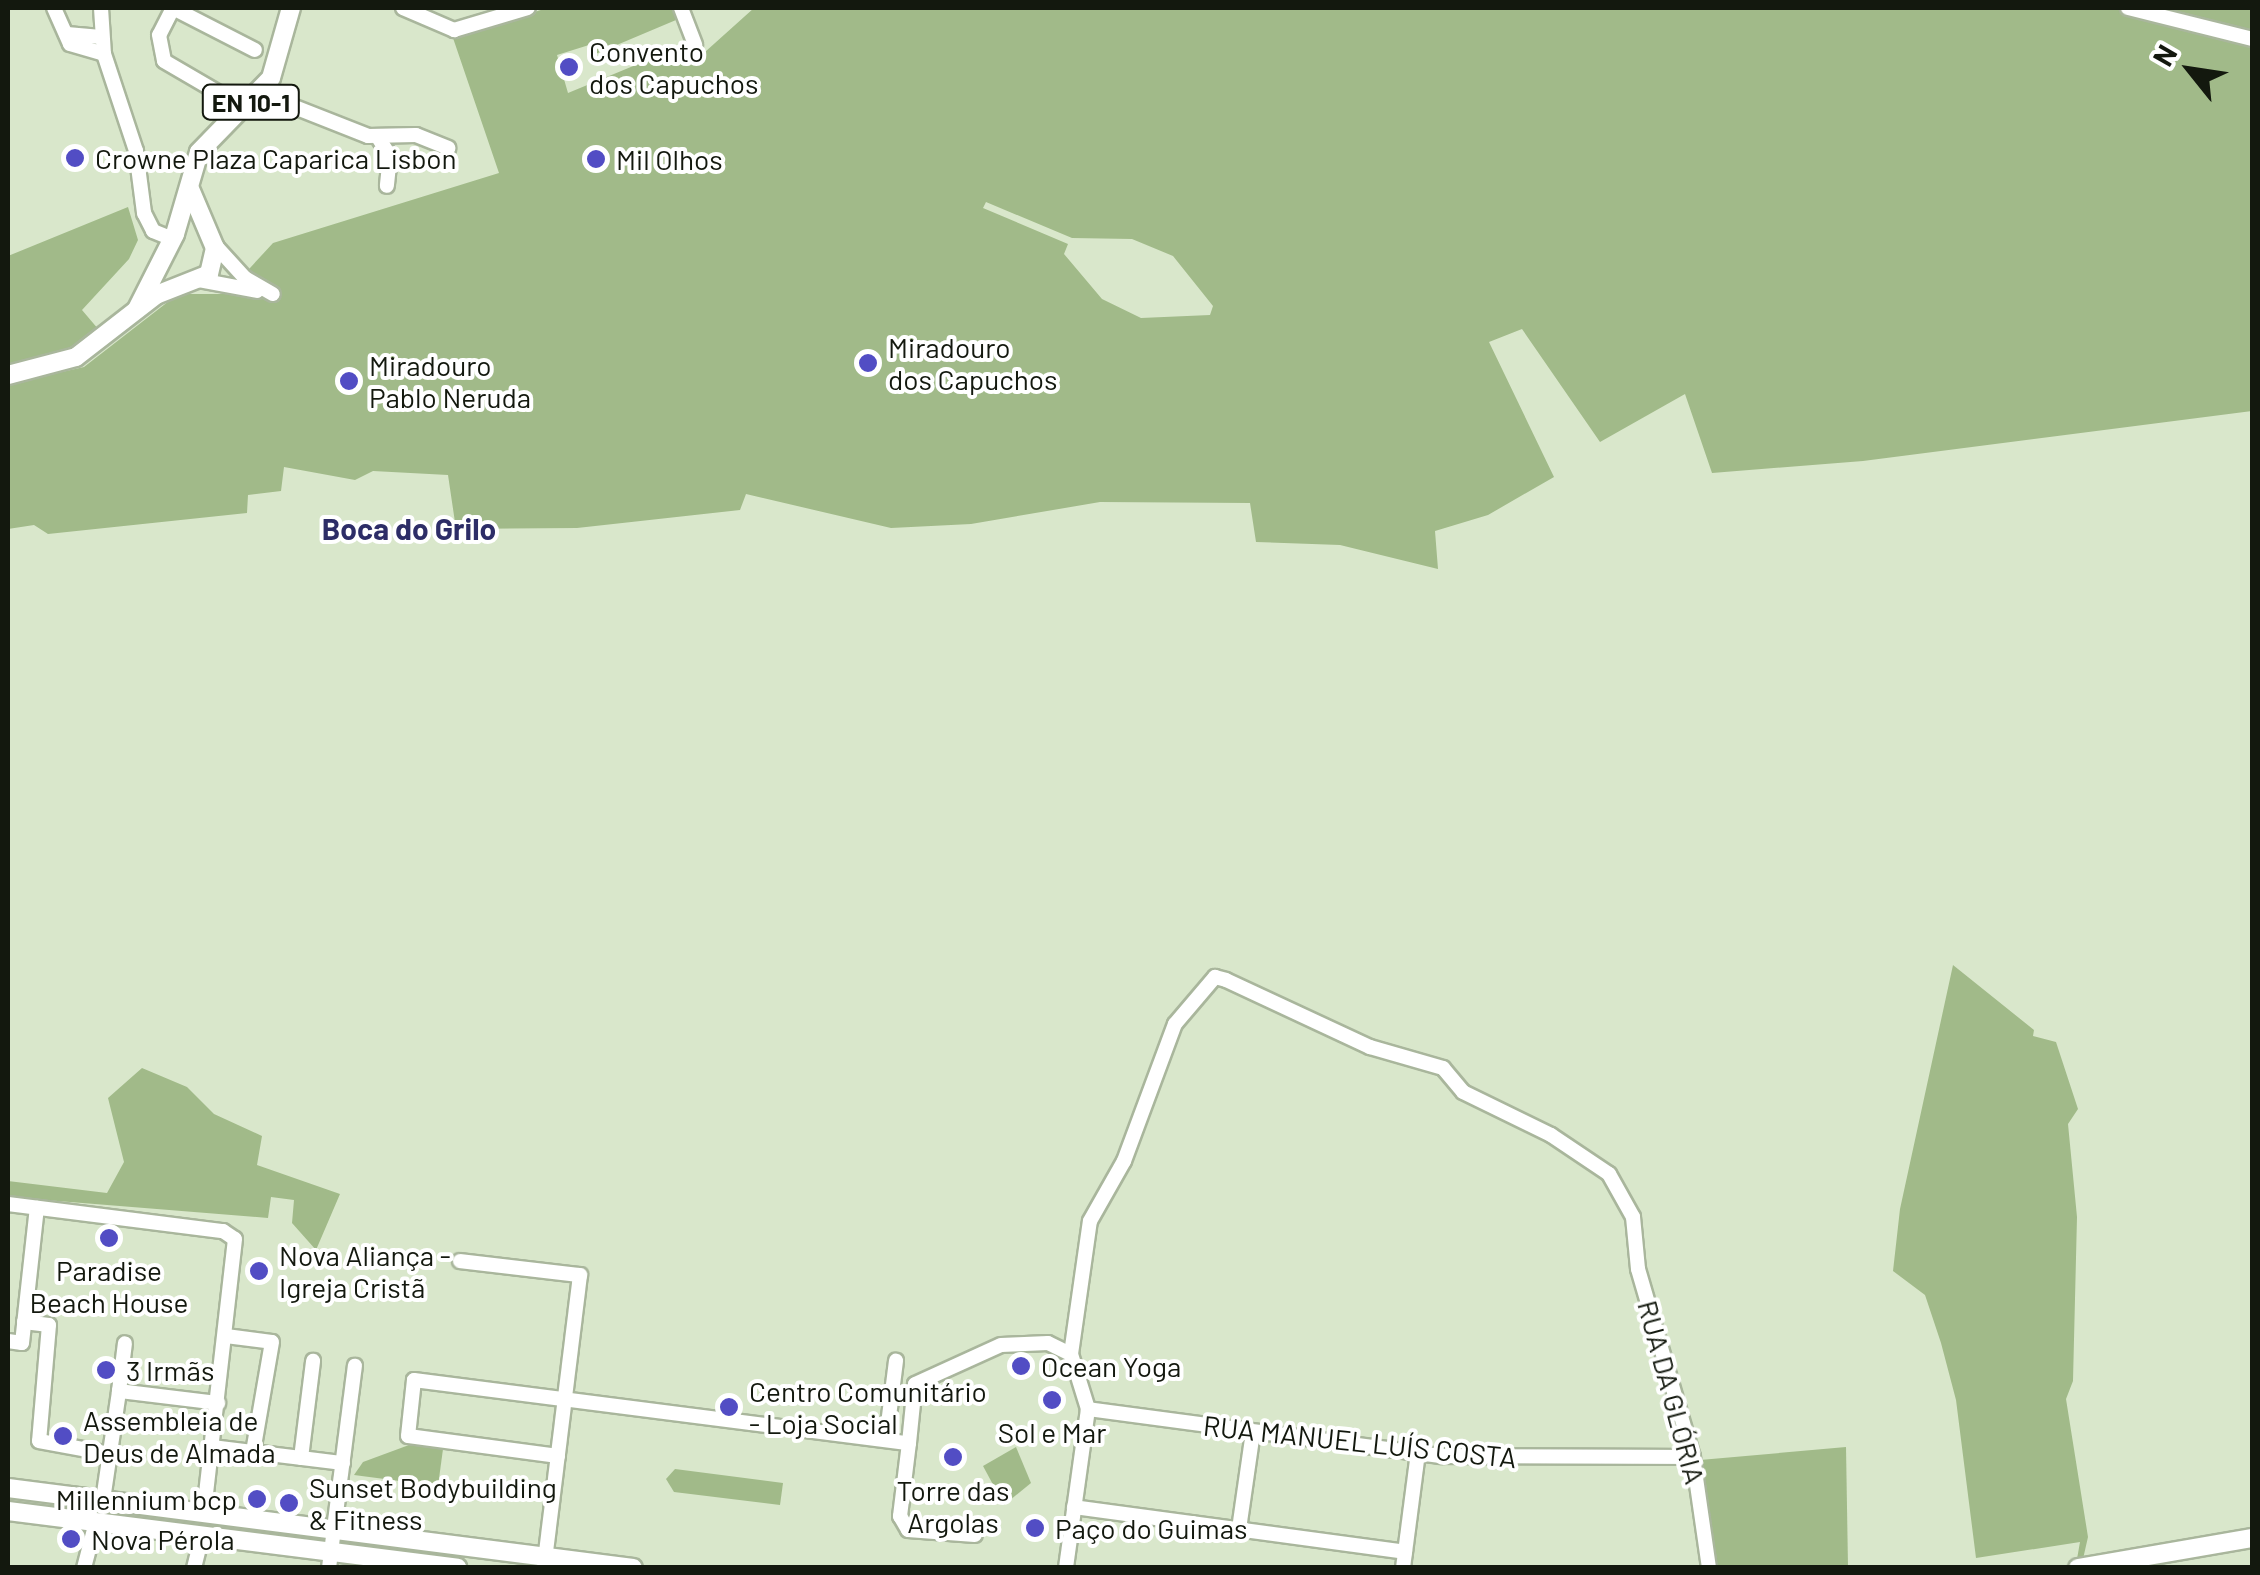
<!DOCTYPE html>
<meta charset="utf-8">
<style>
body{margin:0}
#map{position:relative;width:2260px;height:1575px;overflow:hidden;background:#d9e7cb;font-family:Barlow,sans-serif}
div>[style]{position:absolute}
.green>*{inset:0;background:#a1ba89}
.roads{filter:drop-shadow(2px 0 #a9b69c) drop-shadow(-2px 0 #a9b69c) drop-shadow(0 2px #a9b69c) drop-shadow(0 -2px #a9b69c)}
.minor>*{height:14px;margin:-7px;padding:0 7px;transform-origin:7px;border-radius:7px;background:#fff}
.major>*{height:18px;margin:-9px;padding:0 9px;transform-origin:9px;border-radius:9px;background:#fff}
.dots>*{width:28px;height:28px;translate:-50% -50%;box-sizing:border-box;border:5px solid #fff;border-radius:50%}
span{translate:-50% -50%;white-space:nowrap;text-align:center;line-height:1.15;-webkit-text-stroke:8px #fff;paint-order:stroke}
.shield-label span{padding:2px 8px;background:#fff;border:2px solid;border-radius:8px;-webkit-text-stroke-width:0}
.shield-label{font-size:25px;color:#13180e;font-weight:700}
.poi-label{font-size:28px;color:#13180e}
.left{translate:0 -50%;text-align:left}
.right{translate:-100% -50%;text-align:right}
.street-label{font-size:28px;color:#13180e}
.neighbourhood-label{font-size:30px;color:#2d2d67;font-weight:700}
.frame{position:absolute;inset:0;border:10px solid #13180e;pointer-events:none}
.north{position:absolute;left:2140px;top:20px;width:100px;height:100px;-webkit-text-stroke:8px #fff;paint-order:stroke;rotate:300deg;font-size:28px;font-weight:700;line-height:40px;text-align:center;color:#13180e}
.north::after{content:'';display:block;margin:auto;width:35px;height:45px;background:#13180e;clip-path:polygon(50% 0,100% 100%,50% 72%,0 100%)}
</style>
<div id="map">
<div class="green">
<div style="clip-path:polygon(evenodd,547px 8px,672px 8px,676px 20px,593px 55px,589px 45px,557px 55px,568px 93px,684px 45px,689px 56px,705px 52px,754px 8px,2252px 8px,2252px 33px,2184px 16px,2252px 36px,2252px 411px,1863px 461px,1712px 473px,1685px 394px,1600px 442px,1522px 329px,1489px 342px,1554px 477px,1488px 515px,1435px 531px,1438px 569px,1340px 545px,1256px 542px,1250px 503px,1100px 502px,971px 524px,891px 528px,746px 494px,740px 510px,577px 528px,456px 529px,448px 475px,373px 471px,355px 480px,284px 467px,281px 491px,248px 495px,247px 513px,48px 534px,34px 525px,8px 529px,8px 384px,84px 367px,178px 294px,226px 294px,273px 243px,499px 173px,453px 38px,547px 8px,986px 202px,1072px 238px,1132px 239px,1173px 256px,1213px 306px,1210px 315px,1141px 318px,1102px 299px,1064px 254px,1068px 244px,983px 208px,986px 202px)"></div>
<div style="clip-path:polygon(128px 207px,138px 240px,129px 259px,82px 310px,99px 330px,57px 356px,8px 367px,8px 256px)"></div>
<div style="clip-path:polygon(1953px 965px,2034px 1030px,2033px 1036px,2056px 1042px,2078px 1109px,2068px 1124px,2077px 1217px,2073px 1381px,2066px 1399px,2088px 1537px,2083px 1559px,2077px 1559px,2080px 1542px,1976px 1558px,1956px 1400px,1941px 1343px,1925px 1295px,1893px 1271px,1900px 1209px)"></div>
<div style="clip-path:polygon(142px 1068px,187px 1087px,214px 1114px,262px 1136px,257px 1165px,340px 1194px,316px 1250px,292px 1223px,294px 1200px,271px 1197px,268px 1218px,8px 1197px,8px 1181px,107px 1193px,124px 1162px,108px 1098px)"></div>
<div style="clip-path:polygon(409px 1445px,443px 1449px,438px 1486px,354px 1475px,363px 1462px)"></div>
<div style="clip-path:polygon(1016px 1447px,1031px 1483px,1004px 1505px,983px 1466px)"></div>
<div style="clip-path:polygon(1846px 1447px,1848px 1567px,1712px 1567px,1700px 1460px)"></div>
<div style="clip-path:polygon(675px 1469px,783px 1483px,780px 1505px,674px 1492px,666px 1479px)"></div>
</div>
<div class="roads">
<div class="minor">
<div style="left:54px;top:8px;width:39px;rotate:66deg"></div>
<div style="left:70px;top:44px;width:35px;rotate:16deg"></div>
<div style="left:101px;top:8px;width:46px;rotate:86.3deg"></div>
<div style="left:104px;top:54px;width:102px;rotate:71.7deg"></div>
<div style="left:136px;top:151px;width:63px;rotate:82.6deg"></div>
<div style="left:144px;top:213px;width:20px;rotate:63deg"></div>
<div style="left:153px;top:231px;width:18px;rotate:22deg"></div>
<div style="left:173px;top:8px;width:30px;rotate:117deg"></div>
<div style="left:159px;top:35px;width:26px;rotate:79deg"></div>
<div style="left:164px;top:61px;width:69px;rotate:30.3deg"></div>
<div style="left:173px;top:8px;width:92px;rotate:27.1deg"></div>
<div style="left:403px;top:8px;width:56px;rotate:23.3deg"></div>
<div style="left:454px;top:30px;width:77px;rotate:-16.6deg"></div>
<div style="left:681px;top:8px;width:40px;rotate:69deg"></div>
<div style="left:2128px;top:8px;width:128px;rotate:14deg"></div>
<div style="left:67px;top:34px;width:34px;rotate:5deg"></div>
<div style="left:259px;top:93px;width:117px;rotate:21.5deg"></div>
<div style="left:368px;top:136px;width:48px;rotate:-1.2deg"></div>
<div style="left:416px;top:135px;width:35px;rotate:22deg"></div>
<div style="left:377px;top:136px;width:24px;rotate:57deg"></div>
<div style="left:390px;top:156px;width:30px;rotate:96deg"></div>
<div style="left:213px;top:243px;width:47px;rotate:47.6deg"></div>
<div style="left:245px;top:278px;width:32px;rotate:30deg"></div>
<div style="left:199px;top:280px;width:59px;rotate:10.7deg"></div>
<div style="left:8px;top:1204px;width:217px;rotate:7.2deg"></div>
<div style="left:223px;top:1231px;width:14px;rotate:34deg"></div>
<div style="left:235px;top:1239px;width:276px;rotate:96.5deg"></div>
<div style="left:460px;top:1261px;width:121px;rotate:6.7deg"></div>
<div style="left:580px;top:1275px;width:295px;rotate:97deg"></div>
<div style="left:24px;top:1322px;width:25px;rotate:7deg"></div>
<div style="left:49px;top:1325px;width:116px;rotate:94.9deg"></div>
<div style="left:39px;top:1441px;width:72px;rotate:10.4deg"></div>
<div style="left:226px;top:1336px;width:46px;rotate:7.4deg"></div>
<div style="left:272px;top:1342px;width:112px;rotate:99.8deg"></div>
<div style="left:8px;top:1341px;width:14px;rotate:8deg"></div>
<div style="left:22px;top:1343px;width:136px;rotate:-83.7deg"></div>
<div style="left:1071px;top:1354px;width:134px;rotate:-81.9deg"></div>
<div style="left:1090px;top:1221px;width:69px;rotate:-60.5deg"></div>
<div style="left:1124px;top:1161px;width:146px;rotate:-69.6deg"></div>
<div style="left:1175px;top:1024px;width:62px;rotate:-49.6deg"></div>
<div style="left:1215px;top:977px;width:11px;rotate:15deg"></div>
<div style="left:1226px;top:980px;width:159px;rotate:25deg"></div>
<div style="left:1370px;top:1047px;width:76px;rotate:16deg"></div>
<div style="left:1443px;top:1068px;width:31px;rotate:50deg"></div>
<div style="left:1463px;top:1092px;width:98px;rotate:26deg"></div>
<div style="left:1551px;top:1135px;width:70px;rotate:33.9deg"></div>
<div style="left:1609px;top:1174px;width:49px;rotate:60.8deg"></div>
<div style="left:1633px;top:1217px;width:52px;rotate:84.5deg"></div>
<div style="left:1638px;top:1269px;width:196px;rotate:73.7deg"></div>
<div style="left:1693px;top:1457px;width:112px;rotate:81.8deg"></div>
<div style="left:119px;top:1391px;width:48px;rotate:-82.9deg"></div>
<div style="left:1088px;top:1409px;width:356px;rotate:7.6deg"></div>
<div style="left:1441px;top:1456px;width:252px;rotate:0.2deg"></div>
<div style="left:886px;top:1440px;width:80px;rotate:-82.8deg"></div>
<div style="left:909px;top:1443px;width:59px;rotate:-84.2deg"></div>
<div style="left:915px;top:1384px;width:94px;rotate:-24.4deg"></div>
<div style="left:1001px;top:1345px;width:47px;rotate:-2.4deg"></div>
<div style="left:1048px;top:1343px;width:25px;rotate:26deg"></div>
<div style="left:1071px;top:1354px;width:58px;rotate:72.8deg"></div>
<div style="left:1088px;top:1409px;width:161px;rotate:97.9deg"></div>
<div style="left:212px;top:1447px;width:132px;rotate:7deg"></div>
<div style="left:558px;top:1456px;width:151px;rotate:-172.4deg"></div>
<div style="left:408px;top:1436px;width:56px;rotate:-83.9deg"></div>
<div style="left:414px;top:1380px;width:499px;rotate:7.3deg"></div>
<div style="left:909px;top:1443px;width:74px;rotate:97deg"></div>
<div style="left:900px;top:1516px;width:16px;rotate:60deg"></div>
<div style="left:908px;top:1530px;width:67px;rotate:4.3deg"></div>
<div style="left:301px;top:1458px;width:98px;rotate:-82.9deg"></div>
<div style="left:103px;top:1500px;width:110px;rotate:-81.6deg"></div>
<div style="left:119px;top:1391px;width:100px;rotate:6.9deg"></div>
<div style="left:1074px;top:1507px;width:334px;rotate:7.7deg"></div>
<div style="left:1239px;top:1529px;width:98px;rotate:-81.8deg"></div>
<div style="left:84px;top:1568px;width:48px;rotate:-75.4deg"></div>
<div style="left:194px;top:1568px;width:33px;rotate:-76deg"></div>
<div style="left:329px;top:1568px;width:204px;rotate:-82.7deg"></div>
<div style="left:1403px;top:1568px;width:116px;rotate:-82.6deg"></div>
</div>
<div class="major">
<div style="left:137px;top:309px;width:84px;rotate:-63.1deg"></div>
<div style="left:175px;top:234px;width:85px;rotate:-73.7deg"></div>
<div style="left:199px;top:152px;width:103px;rotate:-45.8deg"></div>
<div style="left:271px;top:78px;width:73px;rotate:-74.1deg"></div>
<div style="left:8px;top:375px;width:70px;rotate:-14.8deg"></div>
<div style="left:76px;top:357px;width:101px;rotate:-37.8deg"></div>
<div style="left:156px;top:295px;width:57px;rotate:-21.6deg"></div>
<div style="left:209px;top:274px;width:27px;rotate:-77deg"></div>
<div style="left:215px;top:248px;width:64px;rotate:-113deg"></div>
<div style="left:8px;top:1488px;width:630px;rotate:7.29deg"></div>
<div style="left:8px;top:1511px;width:453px;rotate:7.2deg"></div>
<div style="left:2078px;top:1568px;width:177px;rotate:-9.8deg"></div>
</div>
</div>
<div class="dots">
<div style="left:569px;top:67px;background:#524dc4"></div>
<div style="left:75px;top:158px;background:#524dc4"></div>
<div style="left:596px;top:159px;background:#524dc4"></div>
<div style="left:868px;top:363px;background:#524dc4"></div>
<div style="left:349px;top:381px;background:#524dc4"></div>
<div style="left:109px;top:1238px;background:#524dc4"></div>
<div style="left:259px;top:1271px;background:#524dc4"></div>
<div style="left:1021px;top:1366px;background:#524dc4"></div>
<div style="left:106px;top:1370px;background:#524dc4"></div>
<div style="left:1052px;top:1400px;background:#524dc4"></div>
<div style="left:729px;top:1407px;background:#524dc4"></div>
<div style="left:63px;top:1436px;background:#524dc4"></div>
<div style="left:953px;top:1457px;background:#524dc4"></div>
<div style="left:257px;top:1499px;background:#524dc4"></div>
<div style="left:289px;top:1503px;background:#524dc4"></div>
<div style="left:1035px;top:1528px;background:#524dc4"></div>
<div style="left:71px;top:1539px;background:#524dc4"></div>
</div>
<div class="shield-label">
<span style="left:251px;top:102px">EN 10-1</span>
</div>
<div class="poi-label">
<span class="left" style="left:589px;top:67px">Convento<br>dos Capuchos</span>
<span class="left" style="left:95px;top:158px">Crowne Plaza Caparica Lisbon</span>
<span class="left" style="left:616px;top:159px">Mil Olhos</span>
<span class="left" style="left:888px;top:363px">Miradouro<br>dos Capuchos</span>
<span class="left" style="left:369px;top:381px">Miradouro<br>Pablo Neruda</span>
<span class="left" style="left:279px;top:1271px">Nova Aliança -<br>Igreja Cristã</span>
<span style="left:109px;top:1286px">Paradise<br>Beach House</span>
<span class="left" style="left:1041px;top:1366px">Ocean Yoga</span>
<span class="left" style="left:126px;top:1370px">3 Irmãs</span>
<span class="left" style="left:749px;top:1407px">Centro Comunitário<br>- Loja Social</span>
<span class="left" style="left:83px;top:1436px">Assembleia de<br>Deus de Almada</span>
<span style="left:1052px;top:1432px">Sol e Mar</span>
<span class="left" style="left:309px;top:1503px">Sunset Bodybuilding<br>&amp; Fitness</span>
<span style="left:953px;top:1506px">Torre das<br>Argolas</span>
<span class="right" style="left:237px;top:1499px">Millennium bcp</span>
<span class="left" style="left:1055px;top:1528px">Paço do Guimas</span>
<span class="left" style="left:91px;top:1539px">Nova Pérola</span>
</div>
<div class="street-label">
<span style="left:1672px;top:1392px;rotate:75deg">RUA DA GLÓRIA</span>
<span style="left:1360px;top:1441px;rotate:6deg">RUA MANUEL LUÍS COSTA</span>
</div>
<div class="neighbourhood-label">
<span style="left:409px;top:528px">Boca do Grilo</span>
</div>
<div class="frame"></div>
<div class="north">N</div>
</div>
